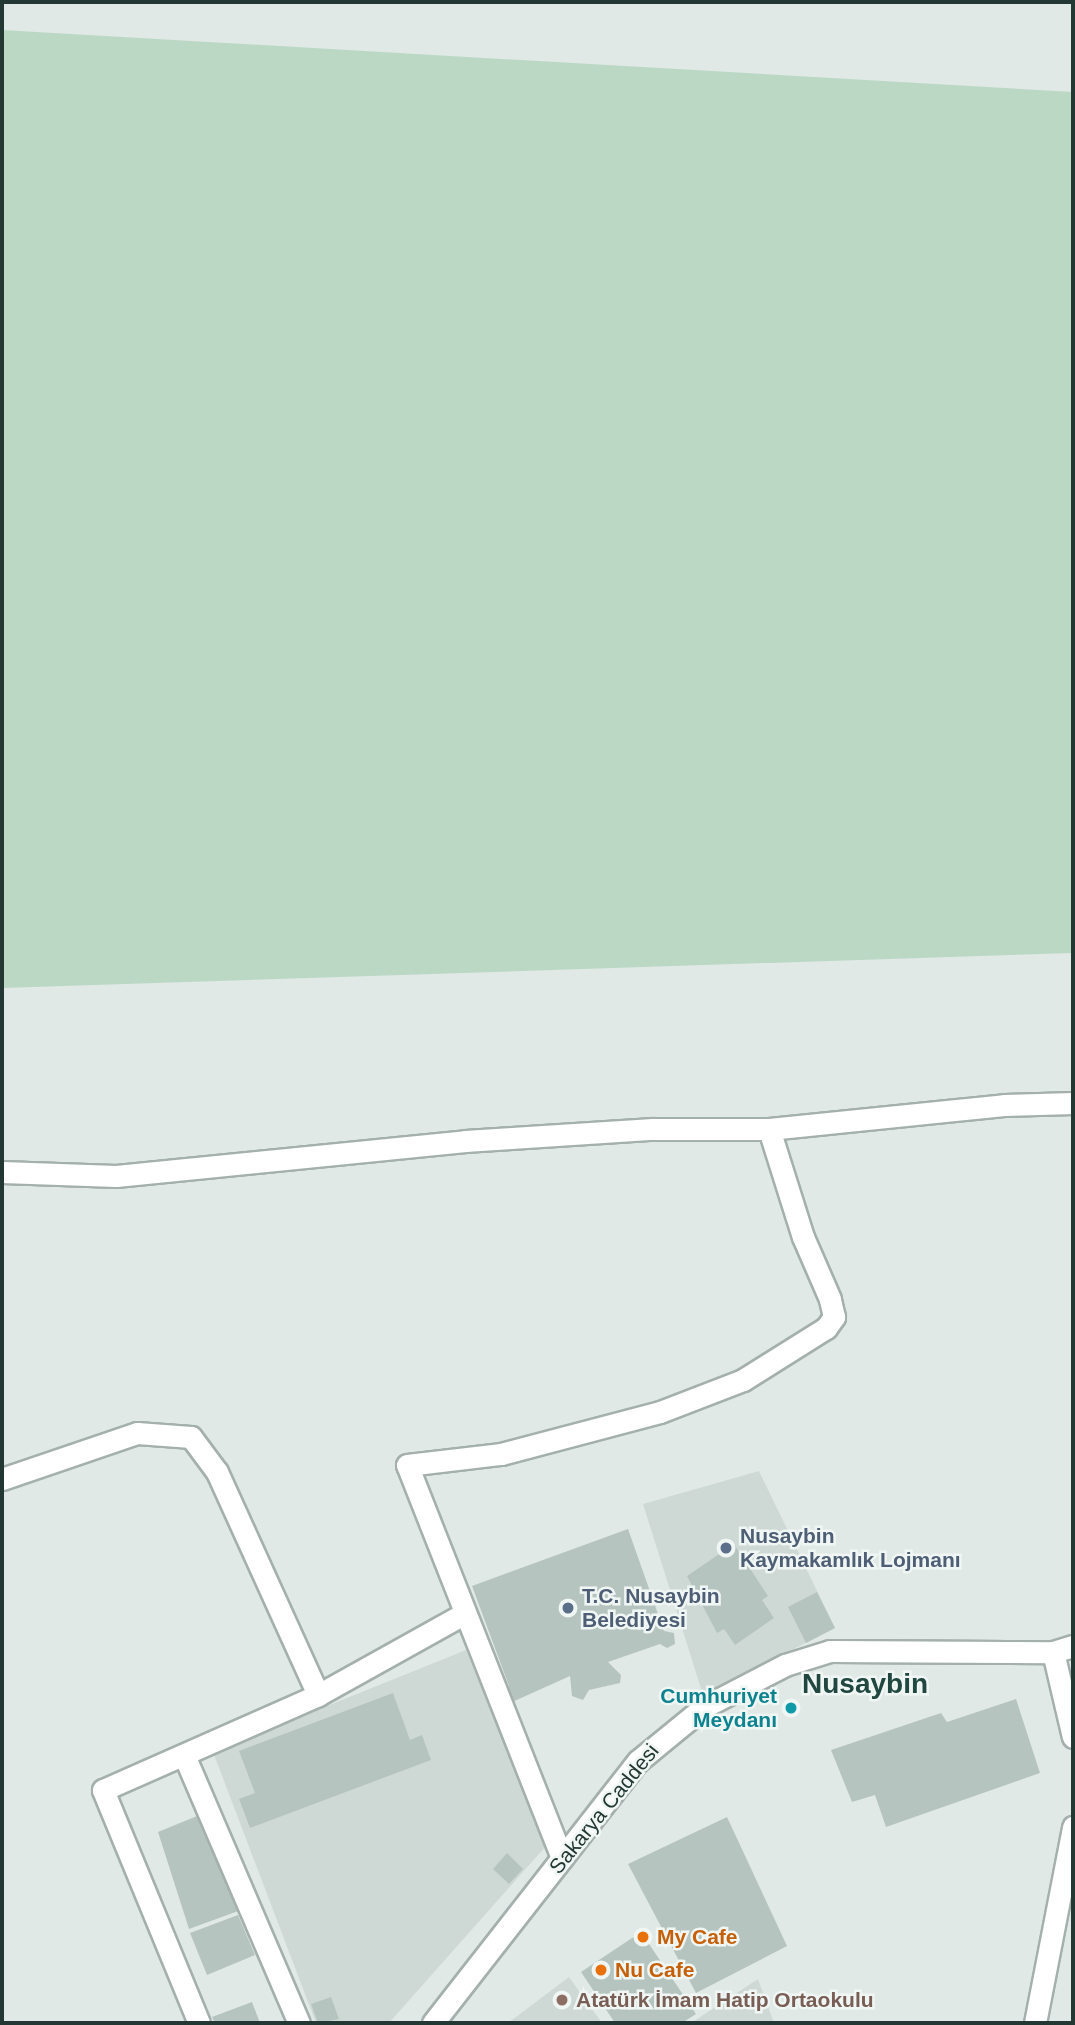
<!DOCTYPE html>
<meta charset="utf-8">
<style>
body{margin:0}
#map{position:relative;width:1075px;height:2025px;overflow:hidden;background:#e0e9e6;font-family:Helvetica,sans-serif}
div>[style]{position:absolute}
.built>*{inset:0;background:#ced9d5}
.green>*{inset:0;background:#bbd8c5}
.building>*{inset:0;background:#b6c4bf}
.roads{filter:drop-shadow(2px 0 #a4b0ad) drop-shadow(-2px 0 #a4b0ad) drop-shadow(0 2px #a4b0ad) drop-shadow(0 -2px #a4b0ad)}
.minor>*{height:21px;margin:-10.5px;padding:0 10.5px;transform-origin:10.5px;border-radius:10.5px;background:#fff}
.dots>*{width:19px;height:19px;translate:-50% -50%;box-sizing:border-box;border:4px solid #f0f6f4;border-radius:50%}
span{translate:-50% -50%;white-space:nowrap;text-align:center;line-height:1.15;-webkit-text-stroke:5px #f0f6f4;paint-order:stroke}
.service-label{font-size:21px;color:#4e5e75;font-weight:700}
.left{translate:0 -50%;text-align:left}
.culture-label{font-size:21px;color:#0d838f;font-weight:700}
.right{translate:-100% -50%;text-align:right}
.street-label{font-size:21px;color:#233833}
.food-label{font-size:21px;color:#c56008;font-weight:700}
.education-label{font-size:21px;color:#785e54;font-weight:700}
.district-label{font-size:28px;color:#214741;font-weight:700}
.frame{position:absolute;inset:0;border:4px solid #233833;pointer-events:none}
</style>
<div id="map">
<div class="built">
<div style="clip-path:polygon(759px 1471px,835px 1628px,703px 1695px,643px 1504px)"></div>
<div style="clip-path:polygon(466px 1650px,546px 1846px,389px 2023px,316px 2023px,213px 1752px)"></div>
<div style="clip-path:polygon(569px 1977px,602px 2023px,508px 2023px)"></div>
<div style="clip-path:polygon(758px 1979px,774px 2023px,691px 2023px)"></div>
</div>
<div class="green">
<div style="clip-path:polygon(2px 30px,1073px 92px,1073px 953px,2px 988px)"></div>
</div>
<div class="building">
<div style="clip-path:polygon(628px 1529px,664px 1631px,674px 1633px,675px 1644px,667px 1648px,660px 1644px,608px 1662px,621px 1675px,620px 1683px,589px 1690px,583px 1700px,572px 1696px,570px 1676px,510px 1703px,505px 1691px,509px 1686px,472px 1586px)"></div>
<div style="clip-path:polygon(734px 1544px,768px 1596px,762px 1600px,774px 1618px,735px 1645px,724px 1629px,717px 1633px,687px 1576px)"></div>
<div style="clip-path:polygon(817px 1592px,835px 1628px,806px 1643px,788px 1607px)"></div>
<div style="clip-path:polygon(393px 1693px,410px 1740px,422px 1735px,431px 1760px,250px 1828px,239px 1799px,255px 1793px,239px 1751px)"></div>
<div style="clip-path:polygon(1016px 1699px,1040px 1773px,886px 1827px,875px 1795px,852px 1802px,831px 1750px,941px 1713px,947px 1722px)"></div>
<div style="clip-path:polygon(197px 1816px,241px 1910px,189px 1929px,158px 1832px)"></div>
<div style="clip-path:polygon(727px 1817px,787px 1946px,696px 1993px,628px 1864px)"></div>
<div style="clip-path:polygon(507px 1853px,523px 1869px,509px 1884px,493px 1869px)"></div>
<div style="clip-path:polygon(238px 1915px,255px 1955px,207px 1975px,190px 1933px)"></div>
<div style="clip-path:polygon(641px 1932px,696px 2014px,682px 2023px,615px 2023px,581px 1972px)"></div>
<div style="clip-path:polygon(331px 1997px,339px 2019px,318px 2023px,311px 2004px)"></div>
<div style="clip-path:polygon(252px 2002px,260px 2023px,215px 2023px,212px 2017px)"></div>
</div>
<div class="roads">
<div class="minor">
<div style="left:2px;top:1172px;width:114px;rotate:2deg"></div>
<div style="left:116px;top:1176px;width:351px;rotate:-5.7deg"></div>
<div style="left:465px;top:1141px;width:188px;rotate:-3.7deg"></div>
<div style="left:653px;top:1129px;width:116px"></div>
<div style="left:769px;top:1129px;width:236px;rotate:-5.8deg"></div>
<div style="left:1004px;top:1105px;width:69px;rotate:-1.7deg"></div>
<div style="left:2px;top:1479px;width:143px;rotate:-18.8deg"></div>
<div style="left:137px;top:1433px;width:54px;rotate:4.2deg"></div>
<div style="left:191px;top:1437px;width:44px;rotate:53.4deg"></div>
<div style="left:217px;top:1472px;width:245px;rotate:65.6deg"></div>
<div style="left:1053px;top:1652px;width:87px;rotate:76.8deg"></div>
<div style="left:184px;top:1755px;width:292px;rotate:66.8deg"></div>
<div style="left:562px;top:1858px;width:422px;rotate:-111.5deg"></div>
<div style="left:407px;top:1465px;width:95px;rotate:-6.7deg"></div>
<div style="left:501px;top:1454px;width:164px;rotate:-14.8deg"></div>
<div style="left:660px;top:1412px;width:89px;rotate:-21.1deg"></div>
<div style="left:743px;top:1380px;width:98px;rotate:-32.1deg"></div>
<div style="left:826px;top:1328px;width:14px;rotate:-54deg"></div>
<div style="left:834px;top:1317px;width:18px;rotate:-103deg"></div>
<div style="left:830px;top:1299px;width:68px;rotate:-113.5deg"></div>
<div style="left:803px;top:1237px;width:113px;rotate:-107.5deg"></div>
<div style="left:199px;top:2023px;width:252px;rotate:-112.4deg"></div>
<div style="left:103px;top:1790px;width:235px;rotate:-23.8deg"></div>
<div style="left:318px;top:1695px;width:165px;rotate:-29.1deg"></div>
<div style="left:433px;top:2023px;width:333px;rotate:-52deg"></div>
<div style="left:638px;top:1761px;width:85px;rotate:-39.3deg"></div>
<div style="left:704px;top:1707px;width:91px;rotate:-27.4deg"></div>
<div style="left:785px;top:1665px;width:47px;rotate:-17.3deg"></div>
<div style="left:830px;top:1651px;width:223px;rotate:0.3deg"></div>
<div style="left:1053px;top:1652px;width:21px;rotate:-17deg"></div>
<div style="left:1035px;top:2023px;width:200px;rotate:-79deg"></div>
</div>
</div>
<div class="dots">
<div style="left:726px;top:1548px;background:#5c6f8a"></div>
<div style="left:568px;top:1608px;background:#5c6f8a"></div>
<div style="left:791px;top:1708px;background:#0f9aa8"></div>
<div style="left:643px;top:1937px;background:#e8710a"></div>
<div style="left:601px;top:1970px;background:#e8710a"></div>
<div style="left:562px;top:2000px;background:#8d6e63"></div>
</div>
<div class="service-label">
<span class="left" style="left:740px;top:1548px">Nusaybin<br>Kaymakamlık Lojmanı</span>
<span class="left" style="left:582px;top:1608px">T.C. Nusaybin<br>Belediyesi</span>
</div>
<div class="culture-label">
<span class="right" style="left:777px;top:1708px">Cumhuriyet<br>Meydanı</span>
</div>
<div class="street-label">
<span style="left:604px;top:1809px;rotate:-51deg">Sakarya Caddesi</span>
</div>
<div class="food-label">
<span class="left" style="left:657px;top:1937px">My Cafe</span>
<span class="left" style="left:615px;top:1970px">Nu Cafe</span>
</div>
<div class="education-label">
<span class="left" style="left:576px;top:2000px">Atatürk İmam Hatip Ortaokulu</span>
</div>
<div class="district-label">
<span style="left:865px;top:1684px">Nusaybin</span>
</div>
<div class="frame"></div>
</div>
